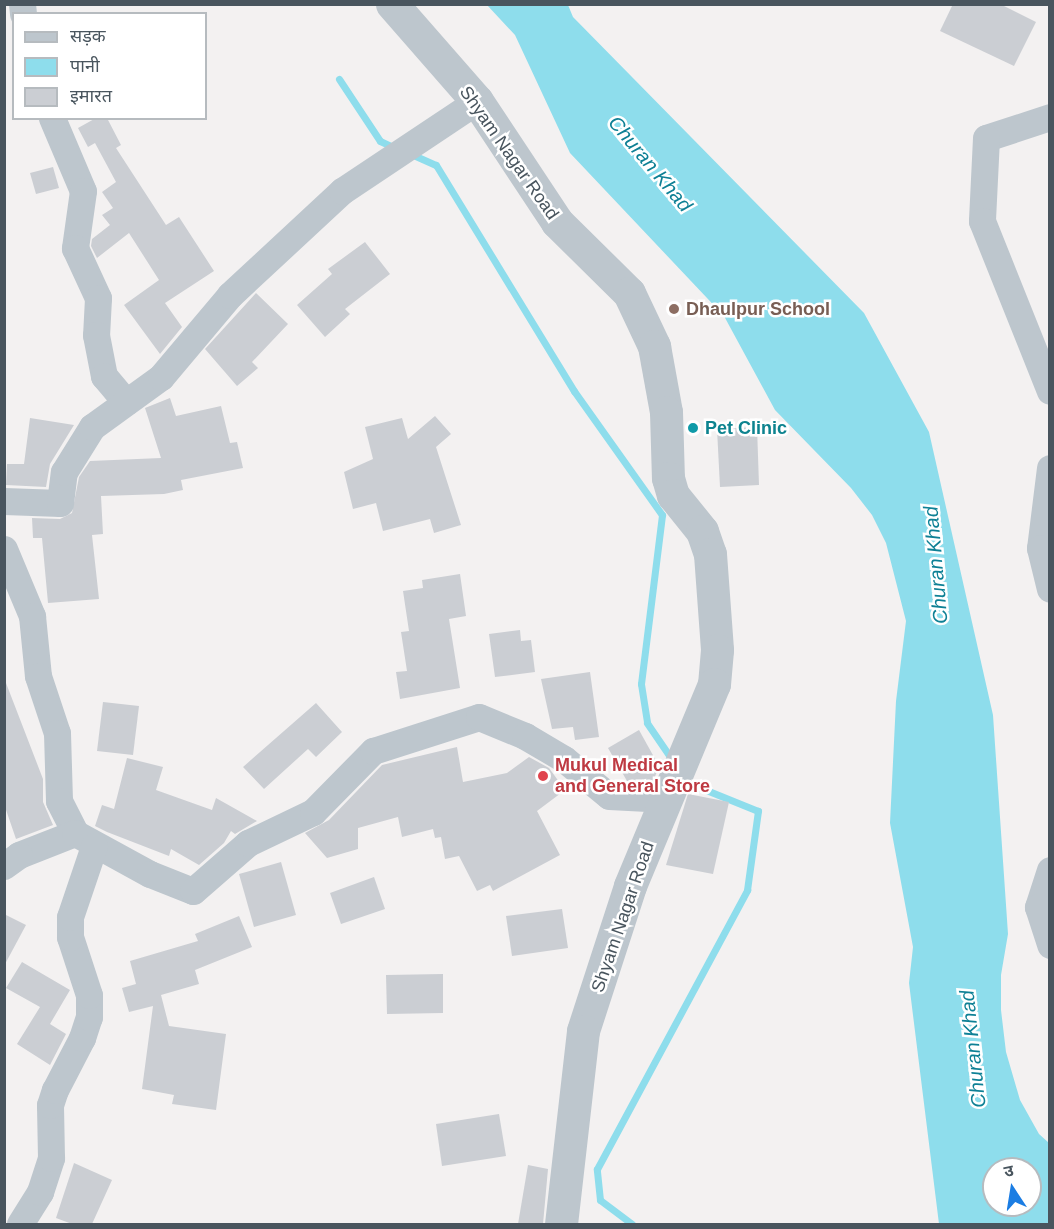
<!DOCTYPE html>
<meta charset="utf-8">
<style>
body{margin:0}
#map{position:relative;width:1054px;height:1229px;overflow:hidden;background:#f3f1f1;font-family:Helvetica,"Noto Sans Devanagari",sans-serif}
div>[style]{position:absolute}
.water>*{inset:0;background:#8eddec}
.stream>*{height:7px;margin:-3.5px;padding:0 3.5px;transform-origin:3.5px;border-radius:3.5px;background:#8eddec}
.building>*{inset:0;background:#cbced3}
.minor>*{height:27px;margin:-13.5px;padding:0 13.5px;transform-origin:13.5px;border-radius:13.5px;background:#bdc6cd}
.tertiary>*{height:33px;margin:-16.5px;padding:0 16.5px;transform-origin:16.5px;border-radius:16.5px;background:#bdc6cd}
.dots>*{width:16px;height:16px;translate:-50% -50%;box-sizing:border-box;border:3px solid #fff;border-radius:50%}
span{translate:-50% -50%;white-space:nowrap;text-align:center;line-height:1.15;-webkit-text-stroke:5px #fff;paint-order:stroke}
.street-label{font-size:18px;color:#49555e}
.education-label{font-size:18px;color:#785e54;font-weight:700}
.left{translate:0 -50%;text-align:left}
.culture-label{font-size:18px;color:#0d838f;font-weight:700}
.health-label{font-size:18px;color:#be3a42;font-weight:700}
.water-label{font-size:20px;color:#0e8095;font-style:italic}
.frame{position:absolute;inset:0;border:6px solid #49555e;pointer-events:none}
.legend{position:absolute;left:12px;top:12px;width:195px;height:108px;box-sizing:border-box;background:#fff;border:2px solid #b6bbbf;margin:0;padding:8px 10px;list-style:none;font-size:18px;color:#49555e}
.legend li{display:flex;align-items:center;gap:12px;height:30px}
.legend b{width:30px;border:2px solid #b6bbbf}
.north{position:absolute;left:982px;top:1157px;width:60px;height:60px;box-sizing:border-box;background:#fff;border:2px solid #b6bbbf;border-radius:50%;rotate:348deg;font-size:16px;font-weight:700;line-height:24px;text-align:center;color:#49555e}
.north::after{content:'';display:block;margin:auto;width:21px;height:27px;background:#1b7de3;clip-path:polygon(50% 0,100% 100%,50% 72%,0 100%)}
</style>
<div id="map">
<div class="water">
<div style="clip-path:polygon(evenodd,487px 5px,568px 5px,573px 17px,864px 313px,929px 432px,993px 715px,1008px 934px,1001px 975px,1001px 1010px,1006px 1052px,1020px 1100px,1039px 1134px,1049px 1143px,1049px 1224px,939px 1224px,909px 983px,913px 947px,890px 823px,896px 701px,906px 621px,886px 543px,872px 515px,851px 488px,775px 410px,724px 316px,570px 153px,515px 35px,487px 5px,994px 1169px,1030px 1169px,1030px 1205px,994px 1205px,994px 1169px)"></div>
</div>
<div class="stream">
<div style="left:339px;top:79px;width:74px;rotate:56.5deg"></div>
<div style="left:380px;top:141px;width:17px;rotate:25deg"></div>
<div style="left:411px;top:154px;width:27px;rotate:24deg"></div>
<div style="left:436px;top:165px;width:265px;rotate:58.6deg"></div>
<div style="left:574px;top:391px;width:152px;rotate:54.6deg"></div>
<div style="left:662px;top:515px;width:170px;rotate:97.1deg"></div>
<div style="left:641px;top:684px;width:39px;rotate:81deg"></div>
<div style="left:647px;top:723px;width:42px;rotate:55.6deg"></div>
<div style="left:632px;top:1224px;width:40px;rotate:-143deg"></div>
<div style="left:600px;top:1200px;width:31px;rotate:-96deg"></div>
<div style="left:597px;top:1169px;width:317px;rotate:-61.7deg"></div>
<div style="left:747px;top:890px;width:80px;rotate:-82.1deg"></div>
<div style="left:758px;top:811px;width:74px;rotate:-157.9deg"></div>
<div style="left:689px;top:783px;width:7px;rotate:-124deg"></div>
</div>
<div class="building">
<div style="clip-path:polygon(953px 4px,1000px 4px,1036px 22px,1014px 66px,940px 31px)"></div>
<div style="clip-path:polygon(96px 118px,107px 118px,121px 145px,116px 148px,166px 225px,179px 217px,214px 271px,165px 303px,182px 327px,160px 354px,124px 305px,159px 280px,129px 233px,97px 258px,91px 246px,92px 239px,110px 225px,102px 215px,113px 208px,102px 192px,116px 182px,95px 143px,88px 147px,78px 128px)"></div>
<div style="clip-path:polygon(53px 167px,59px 188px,36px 194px,30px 173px)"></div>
<div style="clip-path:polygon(365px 242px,390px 274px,345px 309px,350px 314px,325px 337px,297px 305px,332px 274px,328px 269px)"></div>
<div style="clip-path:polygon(256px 293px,288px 324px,252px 362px,258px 368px,237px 386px,205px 349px)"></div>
<div style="clip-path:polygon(170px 398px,176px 416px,221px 406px,230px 443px,237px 442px,243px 468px,181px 480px,183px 490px,164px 494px,101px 496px,103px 534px,92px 535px,99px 599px,48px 603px,42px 538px,33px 538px,32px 518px,60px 519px,72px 513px,79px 477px,90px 461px,161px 458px,145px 408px)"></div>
<div style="clip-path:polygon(435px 416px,451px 434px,436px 447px,461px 525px,434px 533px,430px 519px,383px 531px,376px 503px,353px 509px,344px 472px,373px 459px,365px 427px,402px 418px,408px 439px)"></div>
<div style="clip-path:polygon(30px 418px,74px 425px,50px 464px,46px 487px,6px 485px,7px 464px,24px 464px)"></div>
<div style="clip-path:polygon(757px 427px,759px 485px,720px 487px,717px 429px)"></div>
<div style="clip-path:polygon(460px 574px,466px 616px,449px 619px,460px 688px,400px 699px,396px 672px,407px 671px,401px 632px,409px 631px,403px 591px,423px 588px,422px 580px)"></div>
<div style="clip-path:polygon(520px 630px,521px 641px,531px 640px,535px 672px,495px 677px,489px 634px)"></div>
<div style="clip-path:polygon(590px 672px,599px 737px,575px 740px,573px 727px,552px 729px,541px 679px)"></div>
<div style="clip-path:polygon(6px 683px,43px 779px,43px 802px,53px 825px,16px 839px,4px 804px)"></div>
<div style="clip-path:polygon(103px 702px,139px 706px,133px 755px,97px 751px)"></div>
<div style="clip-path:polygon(316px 703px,342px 732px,316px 757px,308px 749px,264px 789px,243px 767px)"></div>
<div style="clip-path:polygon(639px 730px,659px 766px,653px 782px,627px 781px,608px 748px)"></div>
<div style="clip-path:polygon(457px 747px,463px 782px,507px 773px,529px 757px,549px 768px,565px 790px,537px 811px,560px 855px,493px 891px,490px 885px,477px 891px,459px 856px,445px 859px,441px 837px,435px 838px,433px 829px,402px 837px,398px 817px,358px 828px,358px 849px,327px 858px,305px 833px,329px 820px,382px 765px)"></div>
<div style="clip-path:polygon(127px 758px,163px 767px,156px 790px,212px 810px,216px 798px,257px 821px,235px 834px,231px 831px,224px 843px,199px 865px,171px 849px,169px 856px,107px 832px,95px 826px,102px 805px,114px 809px)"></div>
<div style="clip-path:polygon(688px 794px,729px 802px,713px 874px,666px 865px)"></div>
<div style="clip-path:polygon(281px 862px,296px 915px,254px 927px,239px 874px)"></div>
<div style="clip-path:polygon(374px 877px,385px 909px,341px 924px,330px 893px)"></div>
<div style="clip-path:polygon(562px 909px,568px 948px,512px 956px,506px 916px)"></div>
<div style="clip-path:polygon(4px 914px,26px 925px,4px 966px)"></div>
<div style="clip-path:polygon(239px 916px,252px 947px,195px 970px,199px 984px,161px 995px,169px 1026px,226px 1034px,216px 1110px,172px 1104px,174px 1095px,142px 1089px,153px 1006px,129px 1012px,122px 988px,136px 984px,130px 961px,198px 941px,195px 934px)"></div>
<div style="clip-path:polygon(22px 962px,70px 990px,50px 1024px,66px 1034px,50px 1065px,17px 1044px,40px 1007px,6px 988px)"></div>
<div style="clip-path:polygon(443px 974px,443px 1013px,387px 1014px,386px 975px)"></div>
<div style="clip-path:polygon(499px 1114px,506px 1156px,442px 1166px,436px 1124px)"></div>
<div style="clip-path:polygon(74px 1163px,112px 1180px,92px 1224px,72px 1224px,56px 1218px)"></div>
<div style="clip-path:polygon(528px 1165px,548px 1169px,543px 1224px,518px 1224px)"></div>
</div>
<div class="minor">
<div style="left:22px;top:4px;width:10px;rotate:84deg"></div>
<div style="left:1050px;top:117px;width:67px;rotate:161.8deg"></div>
<div style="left:986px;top:138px;width:83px;rotate:92.8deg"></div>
<div style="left:982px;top:221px;width:183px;rotate:68.2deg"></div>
<div style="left:52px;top:118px;width:79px;rotate:67deg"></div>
<div style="left:83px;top:191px;width:58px;rotate:98deg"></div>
<div style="left:75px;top:248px;width:55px;rotate:65.3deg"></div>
<div style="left:98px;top:298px;width:37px;rotate:93deg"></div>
<div style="left:96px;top:335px;width:42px;rotate:79deg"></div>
<div style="left:104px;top:376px;width:34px;rotate:50deg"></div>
<div style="left:1050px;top:468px;width:81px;rotate:97.1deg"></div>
<div style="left:1040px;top:548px;width:42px;rotate:76.3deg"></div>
<div style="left:4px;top:501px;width:56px;rotate:2deg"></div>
<div style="left:60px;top:503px;width:31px;rotate:-83deg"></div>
<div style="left:64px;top:472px;width:53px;rotate:-58.1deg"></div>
<div style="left:92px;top:427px;width:85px;rotate:-35.9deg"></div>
<div style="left:161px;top:377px;width:107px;rotate:-49.9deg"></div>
<div style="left:230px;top:295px;width:153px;rotate:-42.9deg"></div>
<div style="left:342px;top:191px;width:162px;rotate:-33.7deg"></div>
<div style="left:4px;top:549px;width:73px;rotate:67.3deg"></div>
<div style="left:32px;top:616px;width:60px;rotate:84.3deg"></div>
<div style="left:38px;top:676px;width:60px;rotate:71.6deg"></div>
<div style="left:57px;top:733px;width:68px;rotate:88.3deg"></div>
<div style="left:59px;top:801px;width:36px;rotate:63deg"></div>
<div style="left:75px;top:833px;width:60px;rotate:158.6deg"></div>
<div style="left:19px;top:855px;width:19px;rotate:144deg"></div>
<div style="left:75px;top:833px;width:85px;rotate:28.7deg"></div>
<div style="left:150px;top:874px;width:46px;rotate:21.6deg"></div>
<div style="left:193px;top:891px;width:73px;rotate:-41.1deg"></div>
<div style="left:248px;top:843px;width:72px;rotate:-25.5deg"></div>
<div style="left:313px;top:812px;width:86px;rotate:-45.5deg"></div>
<div style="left:373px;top:751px;width:111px;rotate:-17.8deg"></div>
<div style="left:479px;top:717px;width:50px;rotate:22.4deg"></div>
<div style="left:525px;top:736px;width:45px;rotate:30.5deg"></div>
<div style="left:564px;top:759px;width:58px;rotate:39.4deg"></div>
<div style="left:609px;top:796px;width:58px;rotate:3deg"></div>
<div style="left:1050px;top:870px;width:39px;rotate:108deg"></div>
<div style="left:1038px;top:907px;width:40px;rotate:72deg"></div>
<div style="left:20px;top:1224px;width:38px;rotate:-58deg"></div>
<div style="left:40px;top:1192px;width:36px;rotate:-72deg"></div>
<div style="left:51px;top:1158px;width:53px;rotate:-91.1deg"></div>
<div style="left:50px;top:1105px;width:16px;rotate:-72deg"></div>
<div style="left:55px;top:1090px;width:59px;rotate:-62.6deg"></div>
<div style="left:82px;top:1038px;width:22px;rotate:-72deg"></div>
<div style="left:89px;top:1017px;width:22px;rotate:-90deg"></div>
<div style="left:89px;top:995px;width:61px;rotate:-108.1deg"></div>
<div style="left:70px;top:937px;width:20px;rotate:-90deg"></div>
<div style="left:70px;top:917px;width:75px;rotate:-71.3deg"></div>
</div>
<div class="tertiary">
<div style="left:392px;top:4px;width:129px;rotate:48.8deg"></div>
<div style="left:477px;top:101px;width:145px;rotate:56.5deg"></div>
<div style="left:557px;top:222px;width:101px;rotate:44.6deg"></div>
<div style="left:629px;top:293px;width:59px;rotate:64.7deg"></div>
<div style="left:654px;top:346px;width:67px;rotate:79.7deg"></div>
<div style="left:666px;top:412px;width:66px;rotate:88.3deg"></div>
<div style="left:668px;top:478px;width:18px;rotate:74deg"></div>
<div style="left:673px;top:495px;width:46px;rotate:51.1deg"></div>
<div style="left:702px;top:531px;width:24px;rotate:71deg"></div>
<div style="left:710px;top:554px;width:96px;rotate:85.8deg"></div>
<div style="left:717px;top:650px;width:34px;rotate:95deg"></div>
<div style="left:714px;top:684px;width:219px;rotate:112.6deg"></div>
<div style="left:630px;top:886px;width:152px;rotate:108deg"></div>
<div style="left:583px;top:1031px;width:194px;rotate:96.5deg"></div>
</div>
<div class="dots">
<div style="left:674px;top:309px;background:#8d6e63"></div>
<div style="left:693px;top:428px;background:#0f9aa8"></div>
<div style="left:543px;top:776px;background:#e0444e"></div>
</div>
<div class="street-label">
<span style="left:509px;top:153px;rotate:55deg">Shyam Nagar Road</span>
<span style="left:623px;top:917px;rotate:-71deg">Shyam Nagar Road</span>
</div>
<div class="education-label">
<span class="left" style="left:686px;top:309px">Dhaulpur School</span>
</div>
<div class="culture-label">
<span class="left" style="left:705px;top:428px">Pet Clinic</span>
</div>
<div class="health-label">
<span class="left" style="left:555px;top:776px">Mukul Medical<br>and General Store</span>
</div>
<div class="water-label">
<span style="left:650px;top:164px;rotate:50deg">Churan Khad</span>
<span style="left:936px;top:565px;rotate:-95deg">Churan Khad</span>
<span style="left:973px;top:1049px;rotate:-96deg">Churan Khad</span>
</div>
<div class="frame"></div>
<ul class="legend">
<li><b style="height:8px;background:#bdc6cd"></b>सड़क</li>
<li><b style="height:16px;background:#8eddec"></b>पानी</li>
<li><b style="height:16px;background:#cbced3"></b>इमारत</li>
</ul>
<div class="north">उ</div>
</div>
